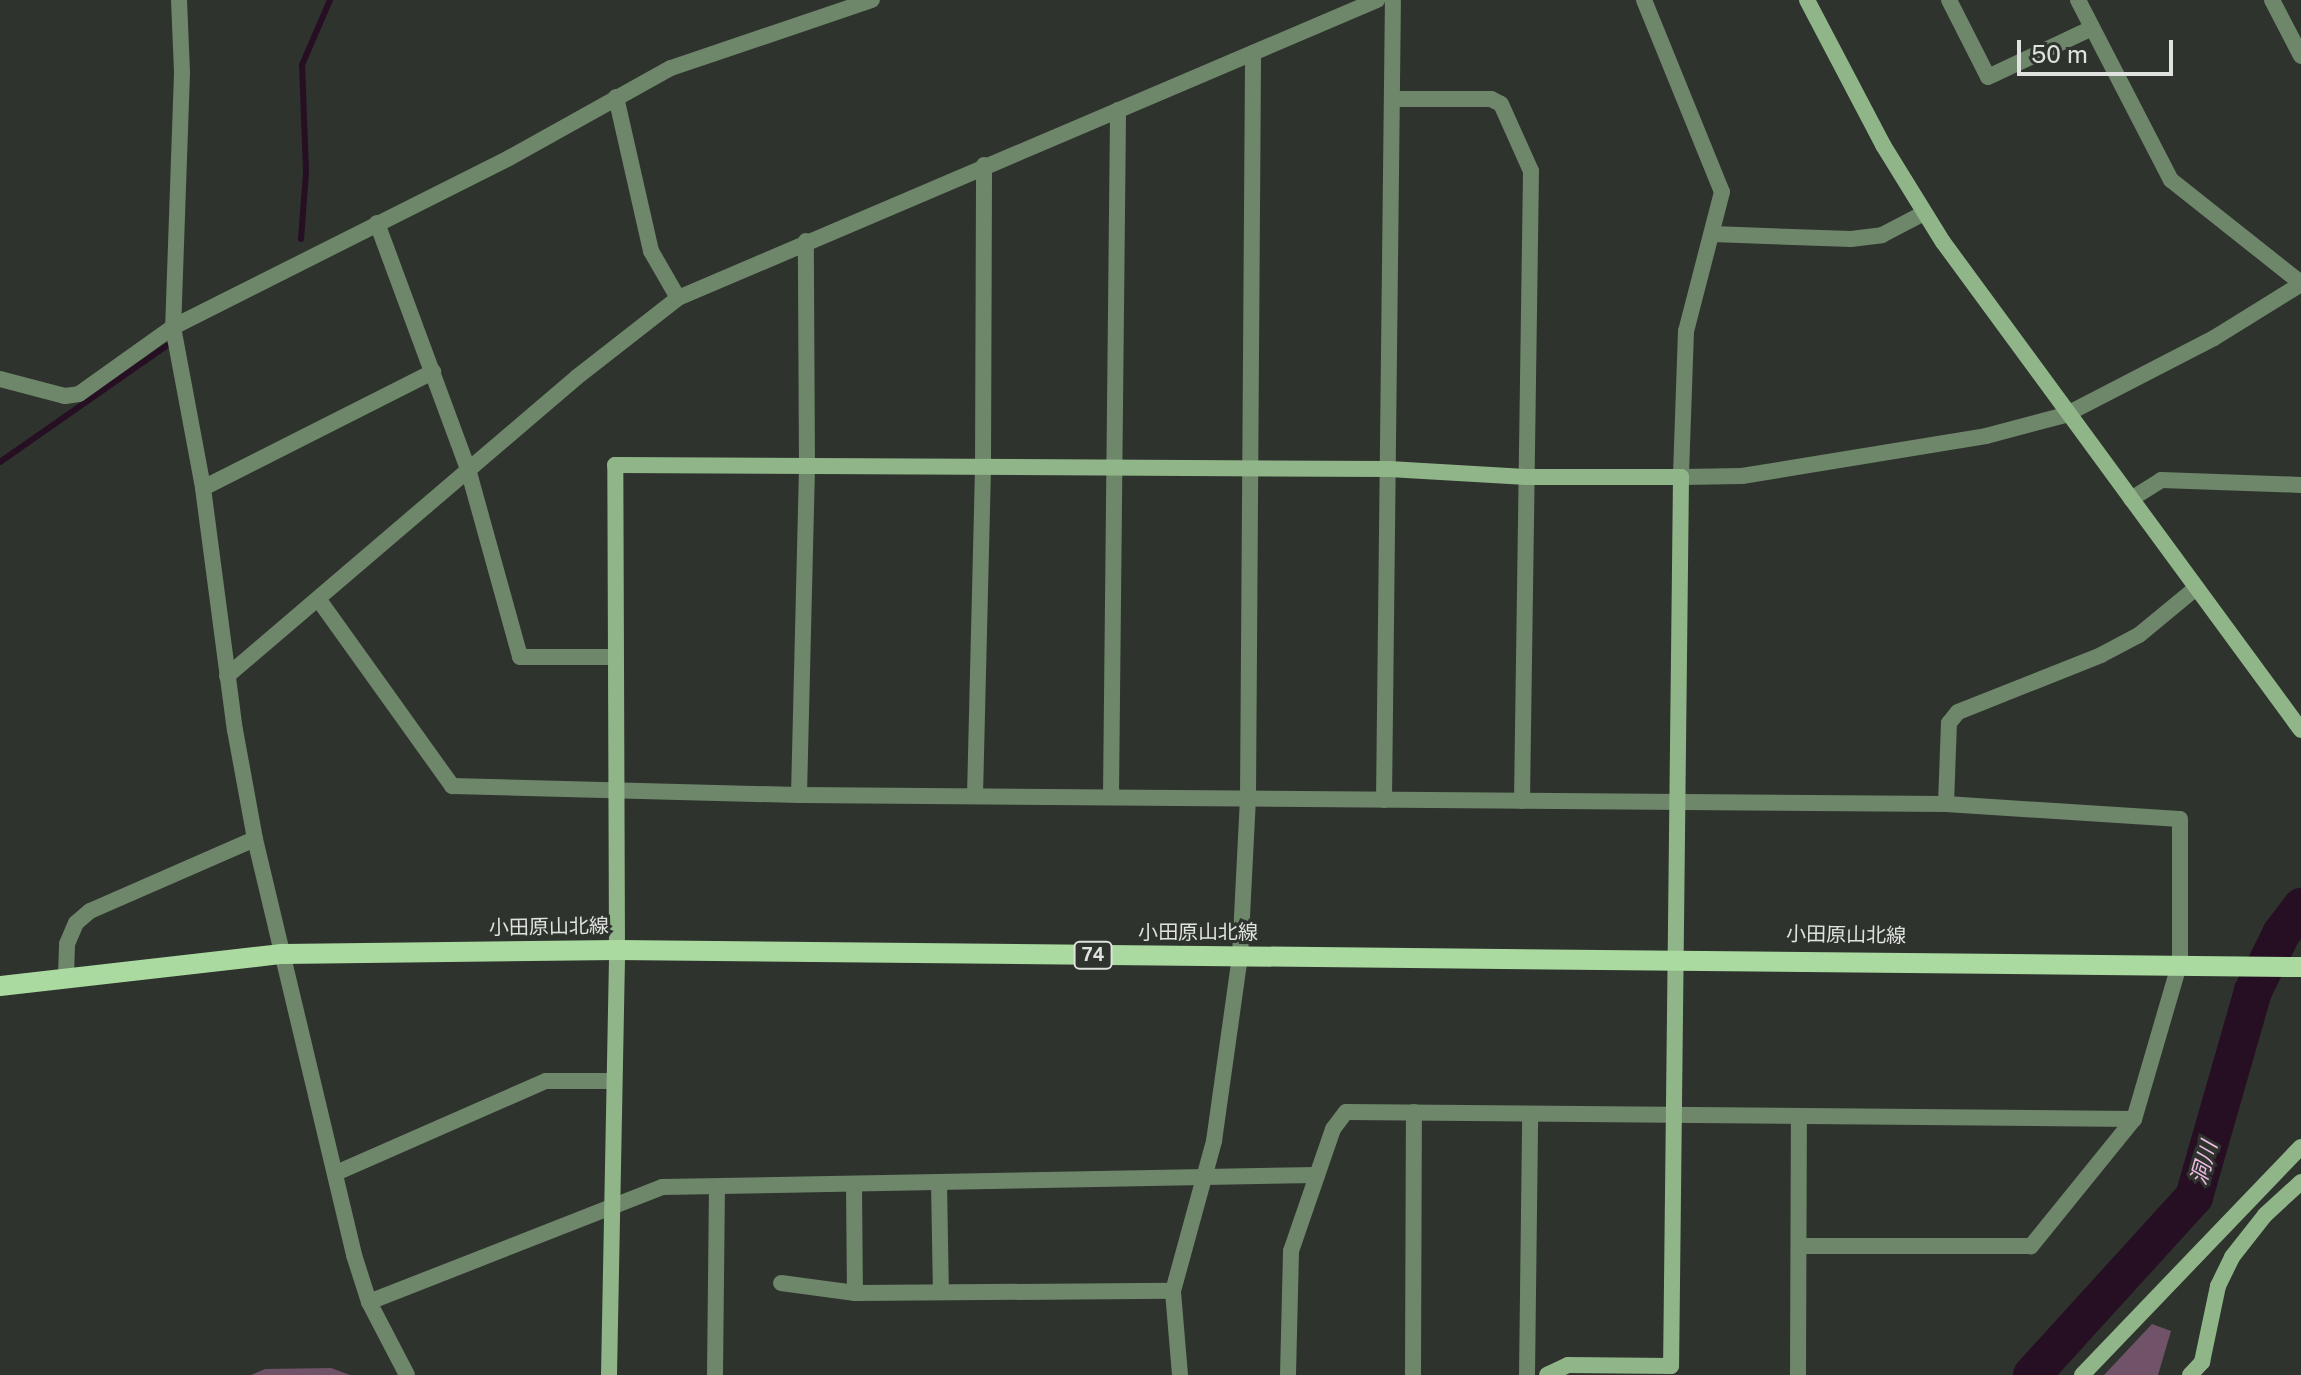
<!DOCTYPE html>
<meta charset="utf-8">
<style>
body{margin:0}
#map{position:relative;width:2301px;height:1375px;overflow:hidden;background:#2e332d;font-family:"Public Sans","Noto Sans JP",sans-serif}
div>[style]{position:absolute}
.forest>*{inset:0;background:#705369}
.stream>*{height:6px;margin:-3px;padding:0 3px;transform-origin:3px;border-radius:3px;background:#270f23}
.river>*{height:38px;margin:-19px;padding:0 19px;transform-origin:19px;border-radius:19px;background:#270f23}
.street>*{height:16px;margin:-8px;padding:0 8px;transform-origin:8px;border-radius:8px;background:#6e866a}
.secondary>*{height:16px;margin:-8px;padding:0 8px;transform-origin:8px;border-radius:8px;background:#90b589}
.primary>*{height:20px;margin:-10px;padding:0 10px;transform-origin:10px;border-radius:10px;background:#aadaa0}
span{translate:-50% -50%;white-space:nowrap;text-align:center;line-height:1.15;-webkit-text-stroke:6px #2e332d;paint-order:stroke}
.shield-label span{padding:2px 6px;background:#2e332d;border:2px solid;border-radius:6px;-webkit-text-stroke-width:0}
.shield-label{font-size:18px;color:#dfe2de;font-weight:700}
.street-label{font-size:20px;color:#dfe2de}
.water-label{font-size:22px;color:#eeb9e2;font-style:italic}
.scale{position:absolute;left:2017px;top:40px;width:156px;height:36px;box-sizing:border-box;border:4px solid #dfe2de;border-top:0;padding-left:10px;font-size:24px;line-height:28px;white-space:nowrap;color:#dfe2de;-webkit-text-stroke:6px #2e332d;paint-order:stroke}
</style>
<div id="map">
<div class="forest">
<div style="clip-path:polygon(2152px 1324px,2171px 1331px,2158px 1375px,2104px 1375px)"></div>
<div style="clip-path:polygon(331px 1368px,350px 1375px,251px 1375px,265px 1369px)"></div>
</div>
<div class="stream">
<div style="left:301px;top:239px;width:67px;rotate:-85.7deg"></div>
<div style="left:306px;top:172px;width:107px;rotate:-92.1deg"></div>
<div style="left:302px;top:65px;width:71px;rotate:-66.7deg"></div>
<div style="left:0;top:462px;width:203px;rotate:-34.9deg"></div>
</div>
<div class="river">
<div style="left:2032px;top:1375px;width:241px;rotate:-47.7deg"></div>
<div style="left:2194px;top:1197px;width:214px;rotate:-74deg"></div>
<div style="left:2253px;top:991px;width:64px;rotate:-63.8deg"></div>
<div style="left:2281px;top:934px;width:34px;rotate:-53deg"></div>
</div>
<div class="street">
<div style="left:179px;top:0;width:73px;rotate:87.6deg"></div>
<div style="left:182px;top:73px;width:254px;rotate:92deg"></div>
<div style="left:173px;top:327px;width:164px;rotate:79.4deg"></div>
<div style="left:203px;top:488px;width:244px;rotate:82.5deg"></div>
<div style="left:235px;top:730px;width:111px;rotate:79.6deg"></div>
<div style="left:255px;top:839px;width:428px;rotate:76.6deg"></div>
<div style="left:354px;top:1255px;width:49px;rotate:72.3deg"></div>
<div style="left:369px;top:1302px;width:82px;rotate:62.5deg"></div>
<div style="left:1644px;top:0;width:207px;rotate:67.9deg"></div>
<div style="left:1722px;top:192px;width:144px;rotate:104.5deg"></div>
<div style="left:1686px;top:331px;width:146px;rotate:92deg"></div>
<div style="left:1681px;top:477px;width:61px;rotate:-0.9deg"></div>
<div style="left:1742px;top:476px;width:247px;rotate:-9.3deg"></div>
<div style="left:1986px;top:436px;width:82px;rotate:-14.9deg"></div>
<div style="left:2065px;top:415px;width:168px;rotate:-27.3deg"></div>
<div style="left:2214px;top:338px;width:102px;rotate:-31.8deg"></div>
<div style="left:1949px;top:0;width:86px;rotate:63.1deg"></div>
<div style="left:1988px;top:77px;width:115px;rotate:-25.2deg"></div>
<div style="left:2078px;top:0;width:203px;rotate:62.7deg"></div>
<div style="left:2171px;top:180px;width:166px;rotate:38.4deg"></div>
<div style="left:2272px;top:0;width:63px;rotate:62.6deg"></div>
<div style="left:616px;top:97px;width:158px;rotate:77.2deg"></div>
<div style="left:651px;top:251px;width:54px;rotate:60.1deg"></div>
<div style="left:1392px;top:99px;width:99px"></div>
<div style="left:1491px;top:99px;width:11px;rotate:27deg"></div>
<div style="left:1501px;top:104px;width:73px;rotate:65.9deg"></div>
<div style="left:1531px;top:171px;width:630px;rotate:90.82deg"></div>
<div style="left:377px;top:223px;width:262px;rotate:69.7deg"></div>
<div style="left:468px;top:469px;width:195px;rotate:74.5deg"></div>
<div style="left:520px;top:657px;width:95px"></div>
<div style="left:1712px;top:234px;width:139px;rotate:2.1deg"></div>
<div style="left:1851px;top:239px;width:31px;rotate:-7deg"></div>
<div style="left:1882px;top:235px;width:47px;rotate:-27.6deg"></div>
<div style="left:0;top:379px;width:67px;rotate:14.7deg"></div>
<div style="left:65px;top:396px;width:14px;rotate:-8deg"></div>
<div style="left:79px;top:394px;width:115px;rotate:-35.5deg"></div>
<div style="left:173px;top:327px;width:376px;rotate:-26.7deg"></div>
<div style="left:509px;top:158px;width:185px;rotate:-29.1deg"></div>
<div style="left:671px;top:68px;width:212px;rotate:-18.7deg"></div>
<div style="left:203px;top:488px;width:258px;rotate:-26.8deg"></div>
<div style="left:2131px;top:499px;width:36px;rotate:-32deg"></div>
<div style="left:2161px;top:480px;width:140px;rotate:2deg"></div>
<div style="left:319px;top:600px;width:229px;rotate:54.4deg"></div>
<div style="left:452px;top:786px;width:347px;rotate:1.5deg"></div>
<div style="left:799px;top:795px;width:1147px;rotate:0.45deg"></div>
<div style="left:1946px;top:804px;width:234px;rotate:3.7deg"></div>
<div style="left:2180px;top:819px;width:143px;rotate:90deg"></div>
<div style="left:2180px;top:962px;width:164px;rotate:106.3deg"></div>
<div style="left:2134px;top:1119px;width:164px;rotate:129deg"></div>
<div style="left:2031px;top:1246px;width:232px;rotate:180deg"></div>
<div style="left:227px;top:676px;width:460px;rotate:-40.5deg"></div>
<div style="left:577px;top:377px;width:128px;rotate:-38deg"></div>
<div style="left:678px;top:298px;width:760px;rotate:-23.09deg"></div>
<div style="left:799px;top:795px;width:326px;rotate:-88.6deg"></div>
<div style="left:807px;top:469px;width:228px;rotate:-90.3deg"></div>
<div style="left:1111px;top:795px;width:685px;rotate:-89.41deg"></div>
<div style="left:975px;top:796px;width:327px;rotate:-88.6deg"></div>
<div style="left:983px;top:469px;width:304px;rotate:-89.8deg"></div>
<div style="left:1384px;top:800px;width:800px;rotate:-89.36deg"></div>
<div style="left:1946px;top:804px;width:81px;rotate:-87.9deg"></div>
<div style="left:1949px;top:723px;width:14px;rotate:-51deg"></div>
<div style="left:1958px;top:712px;width:154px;rotate:-21.7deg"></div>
<div style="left:2101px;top:655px;width:43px;rotate:-27.8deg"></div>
<div style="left:2139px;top:635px;width:74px;rotate:-39.5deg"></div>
<div style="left:66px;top:975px;width:31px;rotate:-88deg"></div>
<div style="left:67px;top:944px;width:23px;rotate:-67deg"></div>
<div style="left:76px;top:923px;width:18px;rotate:-41deg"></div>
<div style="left:90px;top:911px;width:180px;rotate:-23.6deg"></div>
<div style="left:336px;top:1173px;width:229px;rotate:-23.7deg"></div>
<div style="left:546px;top:1081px;width:65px"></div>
<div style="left:939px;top:1182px;width:110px;rotate:89deg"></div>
<div style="left:854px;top:1185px;width:108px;rotate:89.5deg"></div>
<div style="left:781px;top:1283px;width:75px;rotate:7.7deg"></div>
<div style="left:855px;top:1293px;width:318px;rotate:-0.4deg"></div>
<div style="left:369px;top:1302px;width:315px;rotate:-21.4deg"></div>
<div style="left:662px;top:1187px;width:655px;rotate:-1.05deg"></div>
<div style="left:715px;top:1375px;width:188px;rotate:-89.4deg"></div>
<div style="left:1180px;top:1375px;width:84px;rotate:-94.8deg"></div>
<div style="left:1173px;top:1291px;width:156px;rotate:-74.7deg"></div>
<div style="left:1214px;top:1141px;width:187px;rotate:-82deg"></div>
<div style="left:1240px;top:956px;width:159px;rotate:-87.1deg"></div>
<div style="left:1248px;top:797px;width:744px;rotate:-89.61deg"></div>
<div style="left:1288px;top:1375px;width:124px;rotate:-88.6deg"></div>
<div style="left:1291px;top:1251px;width:129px;rotate:-71deg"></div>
<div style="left:1333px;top:1129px;width:21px;rotate:-53deg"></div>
<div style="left:1346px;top:1112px;width:788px;rotate:0.51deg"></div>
<div style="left:1413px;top:1375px;width:263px;rotate:-89.8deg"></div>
<div style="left:1527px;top:1375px;width:261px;rotate:-89.3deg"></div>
<div style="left:1798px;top:1375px;width:259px;rotate:-89.8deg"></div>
</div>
<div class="secondary">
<div style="left:1807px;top:0;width:164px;rotate:62.3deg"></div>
<div style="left:1883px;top:145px;width:114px;rotate:58.3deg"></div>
<div style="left:1943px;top:242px;width:605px;rotate:53.74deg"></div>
<div style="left:609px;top:1375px;width:425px;rotate:-88.9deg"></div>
<div style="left:617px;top:950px;width:485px;rotate:-90.2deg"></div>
<div style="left:615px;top:465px;width:774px;rotate:0.3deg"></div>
<div style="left:1389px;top:469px;width:139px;rotate:3.3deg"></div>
<div style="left:1528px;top:477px;width:153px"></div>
<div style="left:1681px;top:477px;width:889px;rotate:90.64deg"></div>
<div style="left:1671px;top:1366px;width:103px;rotate:-179.4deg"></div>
<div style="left:1568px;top:1365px;width:23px;rotate:155deg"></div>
<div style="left:2082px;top:1375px;width:316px;rotate:-46.2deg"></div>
<div style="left:2190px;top:1375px;width:18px;rotate:-47deg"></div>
<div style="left:2202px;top:1362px;width:78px;rotate:-78.1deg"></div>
<div style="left:2218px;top:1286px;width:32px;rotate:-64deg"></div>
<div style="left:2232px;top:1257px;width:53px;rotate:-51.8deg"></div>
<div style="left:2265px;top:1215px;width:49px;rotate:-42.5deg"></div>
</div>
<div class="primary">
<div style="left:0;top:986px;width:284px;rotate:-6.5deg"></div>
<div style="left:282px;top:954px;width:335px;rotate:-0.7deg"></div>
<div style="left:617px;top:950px;width:1684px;rotate:0.58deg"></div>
</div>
<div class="shield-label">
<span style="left:1093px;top:955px">74</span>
</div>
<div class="street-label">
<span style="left:549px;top:927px;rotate:-1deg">小田原山北線</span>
<span style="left:1198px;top:932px">小田原山北線</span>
<span style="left:1846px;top:935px;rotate:1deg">小田原山北線</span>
</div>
<div class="water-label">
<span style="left:2204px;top:1163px;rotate:-74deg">洞川</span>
</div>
<div class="scale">50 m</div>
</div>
